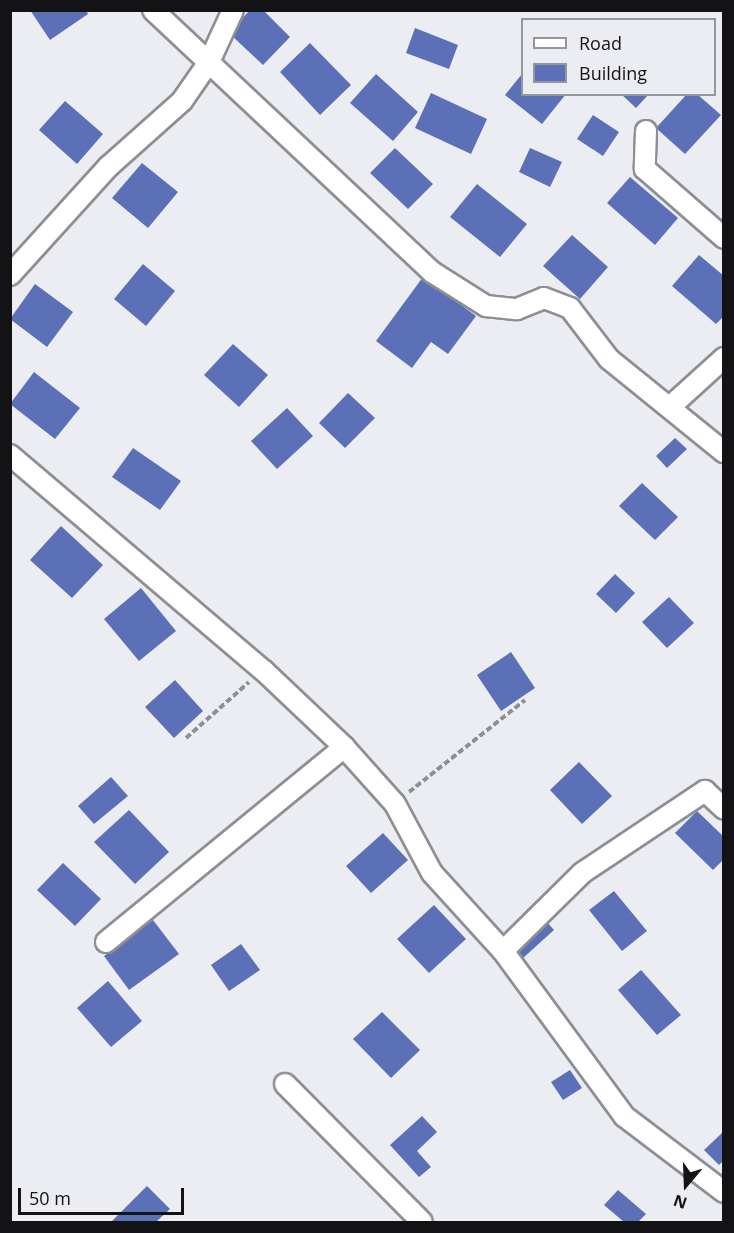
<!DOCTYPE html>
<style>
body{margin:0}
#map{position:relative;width:734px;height:1233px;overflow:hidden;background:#ebedf3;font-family:"Open Sans",sans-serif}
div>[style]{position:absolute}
.building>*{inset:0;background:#5c70b8}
.path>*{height:4px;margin-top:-2px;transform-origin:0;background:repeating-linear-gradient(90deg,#8e8f93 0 6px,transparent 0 9px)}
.roads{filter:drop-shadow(2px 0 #8d8f94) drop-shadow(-2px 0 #8d8f94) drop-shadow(0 2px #8d8f94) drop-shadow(0 -2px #8d8f94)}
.street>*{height:20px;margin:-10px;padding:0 10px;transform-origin:10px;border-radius:10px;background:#fff}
span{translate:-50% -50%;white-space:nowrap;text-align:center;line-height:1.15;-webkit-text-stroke:4.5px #ebedf3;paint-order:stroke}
.frame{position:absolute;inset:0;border:12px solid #131315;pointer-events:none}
.legend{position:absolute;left:521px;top:18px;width:195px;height:78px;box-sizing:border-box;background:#ebedf3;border:2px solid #95969a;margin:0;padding:8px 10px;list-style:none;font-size:18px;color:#131315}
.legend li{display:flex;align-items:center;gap:12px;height:30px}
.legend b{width:30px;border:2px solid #95969a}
.north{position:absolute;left:656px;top:1155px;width:60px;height:60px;-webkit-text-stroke:4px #ebedf3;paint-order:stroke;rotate:199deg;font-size:16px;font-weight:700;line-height:24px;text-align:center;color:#131315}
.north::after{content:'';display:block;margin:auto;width:21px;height:27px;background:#131315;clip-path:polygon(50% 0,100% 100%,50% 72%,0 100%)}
.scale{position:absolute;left:18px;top:1188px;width:166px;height:27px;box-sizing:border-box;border:3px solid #131315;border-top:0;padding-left:8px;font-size:18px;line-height:21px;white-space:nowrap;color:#131315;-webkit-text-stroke:4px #ebedf3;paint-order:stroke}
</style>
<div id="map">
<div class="building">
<div style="clip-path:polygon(30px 10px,86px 10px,88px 14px,50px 40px)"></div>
<div style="clip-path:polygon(250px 10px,263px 10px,290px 37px,263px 65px,229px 33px)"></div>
<div style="clip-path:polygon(415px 28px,458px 45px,449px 69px,406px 53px)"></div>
<div style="clip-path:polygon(310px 43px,351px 85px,320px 115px,280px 72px)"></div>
<div style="clip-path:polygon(376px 74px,418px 112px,393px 141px,350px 103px)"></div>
<div style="clip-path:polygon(522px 74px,522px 94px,566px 94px,542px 124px,505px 95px)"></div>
<div style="clip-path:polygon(431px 93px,487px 119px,471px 154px,415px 128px)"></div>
<div style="clip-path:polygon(621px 94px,649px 94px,636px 108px)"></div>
<div style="clip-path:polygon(687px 94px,697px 94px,721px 115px,685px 154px,656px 128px)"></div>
<div style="clip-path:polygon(65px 101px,103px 134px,77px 164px,39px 130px)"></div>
<div style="clip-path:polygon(593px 115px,619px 132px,603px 156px,577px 139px)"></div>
<div style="clip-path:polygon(395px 148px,433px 184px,408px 209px,370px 173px)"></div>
<div style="clip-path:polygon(530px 148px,562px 162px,550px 187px,519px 172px)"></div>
<div style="clip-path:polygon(142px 163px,178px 192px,148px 228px,112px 198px)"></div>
<div style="clip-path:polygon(630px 177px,678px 218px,655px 245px,607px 203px)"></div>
<div style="clip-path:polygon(477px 184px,527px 224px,500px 257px,450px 217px)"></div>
<div style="clip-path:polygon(572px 235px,608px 267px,580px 299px,543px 266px)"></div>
<div style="clip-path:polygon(699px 255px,724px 276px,724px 316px,716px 324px,672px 286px)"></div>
<div style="clip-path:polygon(143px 264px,175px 291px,146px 326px,114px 299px)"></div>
<div style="clip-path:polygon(423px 277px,476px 316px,448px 354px,431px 342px,412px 368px,376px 341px)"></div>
<div style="clip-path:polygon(35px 284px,73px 312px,47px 347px,10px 319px)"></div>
<div style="clip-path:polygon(233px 344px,268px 375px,239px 407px,204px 375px)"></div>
<div style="clip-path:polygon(34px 372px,80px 408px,55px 439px,10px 404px)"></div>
<div style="clip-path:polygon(348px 393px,375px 418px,345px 448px,319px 423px)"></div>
<div style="clip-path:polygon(287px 408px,313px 436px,277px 469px,251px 441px)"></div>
<div style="clip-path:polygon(675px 438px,687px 449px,667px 468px,656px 456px)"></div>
<div style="clip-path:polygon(133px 448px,181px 481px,160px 510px,112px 477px)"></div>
<div style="clip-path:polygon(642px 483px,678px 517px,655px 540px,619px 506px)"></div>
<div style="clip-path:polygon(61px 526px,103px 565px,72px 598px,30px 560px)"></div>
<div style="clip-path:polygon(615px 574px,635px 593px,616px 613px,596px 594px)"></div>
<div style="clip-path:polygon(141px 588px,176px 631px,139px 661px,104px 619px)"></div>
<div style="clip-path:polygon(669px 597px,694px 623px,667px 648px,642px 622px)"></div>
<div style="clip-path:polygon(511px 652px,535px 688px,501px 711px,477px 675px)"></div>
<div style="clip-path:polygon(175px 680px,203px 711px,174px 738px,145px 707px)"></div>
<div style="clip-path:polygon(579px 762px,612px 796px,582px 824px,550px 790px)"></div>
<div style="clip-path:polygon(111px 777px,128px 796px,94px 824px,78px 806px)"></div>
<div style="clip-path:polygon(129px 810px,169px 852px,135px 884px,94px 842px)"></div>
<div style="clip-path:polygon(697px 811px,724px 837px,724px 859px,713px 870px,675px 833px)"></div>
<div style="clip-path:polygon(383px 833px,408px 860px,371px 893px,346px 866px)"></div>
<div style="clip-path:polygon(63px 863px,101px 899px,75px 926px,37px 890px)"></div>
<div style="clip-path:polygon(614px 891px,647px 931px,622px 951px,589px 910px)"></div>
<div style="clip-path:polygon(434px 905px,466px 939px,429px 973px,397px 939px)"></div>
<div style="clip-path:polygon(153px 920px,179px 954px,129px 990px,104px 956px)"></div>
<div style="clip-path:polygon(546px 921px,554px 930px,523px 958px,515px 950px)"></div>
<div style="clip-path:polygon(241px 944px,260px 970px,229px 991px,211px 965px)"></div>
<div style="clip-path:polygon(641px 970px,681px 1015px,657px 1035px,618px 990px)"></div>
<div style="clip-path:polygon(108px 981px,142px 1021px,111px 1047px,77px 1008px)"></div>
<div style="clip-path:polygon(382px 1012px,420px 1050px,391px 1078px,353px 1039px)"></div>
<div style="clip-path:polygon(570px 1070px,582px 1088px,563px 1100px,551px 1082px)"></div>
<div style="clip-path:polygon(422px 1116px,437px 1132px,417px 1151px,431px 1167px,419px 1177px,390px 1145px)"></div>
<div style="clip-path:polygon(724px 1131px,724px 1160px,719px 1165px,704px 1150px)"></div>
<div style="clip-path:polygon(147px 1186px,170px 1209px,156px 1222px,111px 1222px)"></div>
<div style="clip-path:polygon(618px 1190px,646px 1214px,638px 1222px,624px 1222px,604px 1205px)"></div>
</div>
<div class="path">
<div style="left:186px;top:738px;width:84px;rotate:-41.6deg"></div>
<div style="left:409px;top:792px;width:148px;rotate:-38.4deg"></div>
</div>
<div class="roads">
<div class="street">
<div style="left:153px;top:10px;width:383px;rotate:43.2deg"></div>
<div style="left:432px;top:272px;width:64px;rotate:32.2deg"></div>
<div style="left:486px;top:306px;width:31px;rotate:6deg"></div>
<div style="left:517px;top:309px;width:29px;rotate:-22deg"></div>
<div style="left:544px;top:298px;width:28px;rotate:21deg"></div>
<div style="left:570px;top:308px;width:64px;rotate:52.6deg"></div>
<div style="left:609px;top:359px;width:148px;rotate:39deg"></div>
<div style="left:646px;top:131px;width:38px;rotate:92deg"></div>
<div style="left:645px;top:169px;width:105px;rotate:41.1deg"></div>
<div style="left:10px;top:275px;width:146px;rotate:-47.8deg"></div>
<div style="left:108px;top:167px;width:99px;rotate:-41.7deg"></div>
<div style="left:182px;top:101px;width:47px;rotate:-55.3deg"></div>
<div style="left:209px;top:62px;width:57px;rotate:-65.2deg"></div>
<div style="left:671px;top:406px;width:72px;rotate:-42.2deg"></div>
<div style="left:10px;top:455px;width:332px;rotate:40.4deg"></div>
<div style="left:263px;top:670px;width:112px;rotate:43.5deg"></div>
<div style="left:344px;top:747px;width:76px;rotate:48.2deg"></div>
<div style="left:395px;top:804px;width:78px;rotate:61.8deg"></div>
<div style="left:432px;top:873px;width:105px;rotate:47.7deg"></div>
<div style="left:503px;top:951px;width:205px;rotate:53.7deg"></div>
<div style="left:624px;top:1116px;width:126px;rotate:37.2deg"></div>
<div style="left:106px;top:942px;width:308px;rotate:-39.3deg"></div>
<div style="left:503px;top:951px;width:111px;rotate:-44.6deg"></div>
<div style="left:582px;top:873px;width:148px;rotate:-33.7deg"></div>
<div style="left:705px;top:791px;width:26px;rotate:43deg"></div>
<div style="left:285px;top:1084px;width:194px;rotate:45.2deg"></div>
</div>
</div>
<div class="frame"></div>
<ul class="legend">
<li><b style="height:8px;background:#fff"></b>Road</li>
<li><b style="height:16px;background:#5c70b8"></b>Building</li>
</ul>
<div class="north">N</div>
<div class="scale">50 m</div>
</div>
